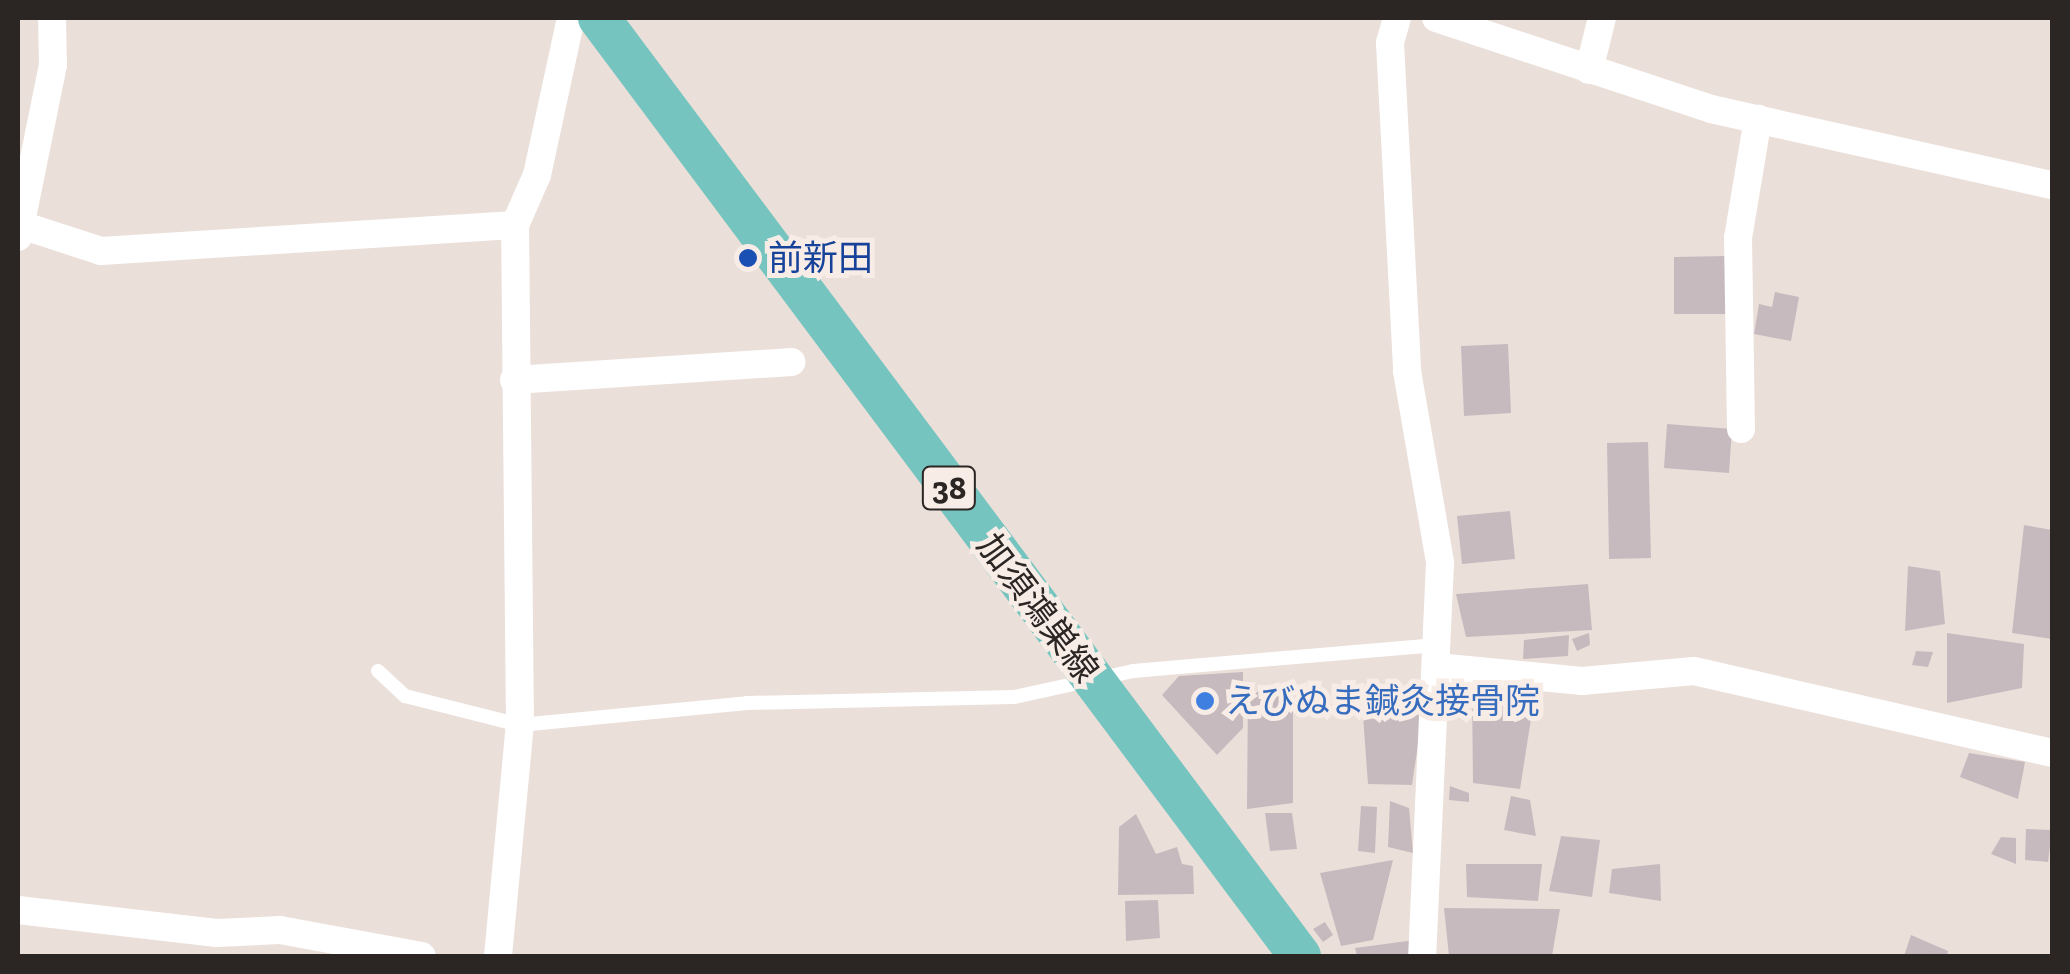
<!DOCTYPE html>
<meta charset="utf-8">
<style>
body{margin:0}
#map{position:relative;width:2070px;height:974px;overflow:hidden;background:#ebdfd9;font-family:"Zilla Slab","Noto Sans JP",serif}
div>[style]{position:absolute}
.building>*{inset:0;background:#c7babf}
.lane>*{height:14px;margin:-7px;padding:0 7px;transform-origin:7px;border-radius:7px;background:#fff}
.street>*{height:28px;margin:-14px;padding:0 14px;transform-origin:14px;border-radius:14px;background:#fff}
.primary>*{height:42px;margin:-21px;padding:0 21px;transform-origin:21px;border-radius:21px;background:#75c4bf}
.dots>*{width:28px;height:28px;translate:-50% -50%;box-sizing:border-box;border:5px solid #f8ece6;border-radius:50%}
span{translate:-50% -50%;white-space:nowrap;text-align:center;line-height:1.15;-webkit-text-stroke:10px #f8ece6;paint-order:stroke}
.shield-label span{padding:2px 8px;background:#f8ece6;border:2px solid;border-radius:8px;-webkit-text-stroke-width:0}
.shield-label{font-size:32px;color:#2b2624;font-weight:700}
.transit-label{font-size:35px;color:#164399}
.left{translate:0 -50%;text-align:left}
.street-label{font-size:35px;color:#2b2624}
.shop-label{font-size:35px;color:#366cbe}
.frame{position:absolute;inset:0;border:20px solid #2b2624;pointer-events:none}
</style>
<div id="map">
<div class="building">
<div style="clip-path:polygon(1726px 256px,1727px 314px,1674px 314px,1674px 257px)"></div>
<div style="clip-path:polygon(1775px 292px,1799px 297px,1791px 341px,1754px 334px,1759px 304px,1772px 307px)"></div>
<div style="clip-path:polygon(1508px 344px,1511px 413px,1464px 416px,1461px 346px)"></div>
<div style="clip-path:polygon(1667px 424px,1732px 429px,1729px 473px,1664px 468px)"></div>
<div style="clip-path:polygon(1648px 442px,1651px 558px,1609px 559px,1607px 443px)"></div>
<div style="clip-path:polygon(1510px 511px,1515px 559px,1462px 564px,1457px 516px)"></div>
<div style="clip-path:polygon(2024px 525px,2052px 530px,2052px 639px,2012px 633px)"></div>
<div style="clip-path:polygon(1908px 566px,1940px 571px,1945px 624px,1905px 631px)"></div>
<div style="clip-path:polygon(1588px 584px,1592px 630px,1466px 637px,1456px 594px)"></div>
<div style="clip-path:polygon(1589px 633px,1590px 645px,1577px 651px,1572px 639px)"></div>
<div style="clip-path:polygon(1947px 633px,2024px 644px,2022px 688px,1947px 703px)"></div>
<div style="clip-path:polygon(1569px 635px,1568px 656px,1523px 659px,1524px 640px)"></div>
<div style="clip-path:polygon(1916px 651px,1933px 652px,1928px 667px,1912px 665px)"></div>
<div style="clip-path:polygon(1243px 672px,1243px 728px,1217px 755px,1162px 695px,1179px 676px)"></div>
<div style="clip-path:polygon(1536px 687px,1520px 789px,1473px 783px,1472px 692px)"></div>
<div style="clip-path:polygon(1248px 690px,1293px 697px,1293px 803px,1247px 809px)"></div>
<div style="clip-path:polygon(1425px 697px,1412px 785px,1368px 784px,1362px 702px)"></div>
<div style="clip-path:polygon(1969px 753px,2025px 762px,2018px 799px,1960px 777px)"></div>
<div style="clip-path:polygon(1450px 786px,1469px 793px,1469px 802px,1449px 800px)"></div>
<div style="clip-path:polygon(1511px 796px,1530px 800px,1536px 836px,1504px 830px)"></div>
<div style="clip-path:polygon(1390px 801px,1409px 808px,1413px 853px,1388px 847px)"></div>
<div style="clip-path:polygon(1361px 806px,1377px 807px,1375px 853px,1358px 851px)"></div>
<div style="clip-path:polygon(1265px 813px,1292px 813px,1297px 849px,1270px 851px)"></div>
<div style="clip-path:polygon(1136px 814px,1156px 854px,1177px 847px,1182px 864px,1193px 866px,1194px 894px,1118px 895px,1119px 827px)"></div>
<div style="clip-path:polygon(2026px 829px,2052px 830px,2048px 862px,2025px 860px)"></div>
<div style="clip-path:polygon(1561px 836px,1600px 840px,1592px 897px,1549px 891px)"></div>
<div style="clip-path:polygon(2001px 837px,2016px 838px,2016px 864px,1991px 854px)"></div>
<div style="clip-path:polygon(1393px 860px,1373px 940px,1341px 946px,1320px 873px)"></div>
<div style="clip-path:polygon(1466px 864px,1542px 864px,1538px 901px,1467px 897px)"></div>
<div style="clip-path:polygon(1660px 864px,1661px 901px,1609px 893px,1612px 869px)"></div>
<div style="clip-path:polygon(1158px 900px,1160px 938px,1126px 941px,1125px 901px)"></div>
<div style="clip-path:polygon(1444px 908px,1560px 909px,1552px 956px,1449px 956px)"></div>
<div style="clip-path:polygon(1325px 922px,1333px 935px,1323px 942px,1313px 929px)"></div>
<div style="clip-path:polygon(1911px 935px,1948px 951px,1947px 956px,1904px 956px)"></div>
<div style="clip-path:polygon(1415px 940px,1414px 956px,1357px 956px,1355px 948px)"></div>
</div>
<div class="lane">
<div style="left:378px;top:671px;width:37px;rotate:43deg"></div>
<div style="left:405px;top:696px;width:119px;rotate:14.2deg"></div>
<div style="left:520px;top:725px;width:228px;rotate:-5.5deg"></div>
<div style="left:747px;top:703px;width:267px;rotate:-1.3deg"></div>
<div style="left:1014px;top:697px;width:122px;rotate:-12.3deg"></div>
<div style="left:1133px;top:671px;width:305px;rotate:-4.9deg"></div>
</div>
<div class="street">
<div style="left:1397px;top:18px;width:26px;rotate:106deg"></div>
<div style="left:1390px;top:43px;width:328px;rotate:87deg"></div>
<div style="left:1407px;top:371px;width:195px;rotate:80.2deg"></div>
<div style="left:1440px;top:563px;width:393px;rotate:92.6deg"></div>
<div style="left:1436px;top:18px;width:290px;rotate:18.3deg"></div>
<div style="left:1711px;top:109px;width:349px;rotate:12.6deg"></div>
<div style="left:1589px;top:70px;width:54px;rotate:-76deg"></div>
<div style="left:18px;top:224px;width:87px;rotate:18deg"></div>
<div style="left:101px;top:251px;width:415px;rotate:-3.6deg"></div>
<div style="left:18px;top:237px;width:176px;rotate:-78.5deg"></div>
<div style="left:53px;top:65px;width:47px;rotate:-91.2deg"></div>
<div style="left:514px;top:380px;width:278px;rotate:-3.7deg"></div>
<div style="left:1741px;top:429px;width:191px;rotate:-90.9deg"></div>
<div style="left:1738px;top:238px;width:121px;rotate:-80.5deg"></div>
<div style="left:1437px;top:667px;width:146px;rotate:5.5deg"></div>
<div style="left:1582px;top:681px;width:112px;rotate:-5.1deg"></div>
<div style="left:1694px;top:671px;width:367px;rotate:12.9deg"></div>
<div style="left:18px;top:910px;width:200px;rotate:6.6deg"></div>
<div style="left:217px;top:933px;width:63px;rotate:-2.7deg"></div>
<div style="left:280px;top:930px;width:144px;rotate:10.4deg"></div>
<div style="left:498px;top:956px;width:232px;rotate:-84.6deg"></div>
<div style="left:520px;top:725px;width:500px;rotate:-90.57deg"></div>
<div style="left:515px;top:225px;width:55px;rotate:-66.3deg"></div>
<div style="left:537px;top:175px;width:161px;rotate:-77.8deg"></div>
</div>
<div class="primary">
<div style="left:599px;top:18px;width:1171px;rotate:53.23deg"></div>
</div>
<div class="dots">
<div style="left:748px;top:258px;background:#1a4fb4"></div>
<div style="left:1205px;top:701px;background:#3f7fe0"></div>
</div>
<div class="shield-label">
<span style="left:949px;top:488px">38</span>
</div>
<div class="transit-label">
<span class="left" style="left:768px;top:258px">前新田</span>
</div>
<div class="street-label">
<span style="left:1038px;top:608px;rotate:53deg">加須鴻巣線</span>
</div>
<div class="shop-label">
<span class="left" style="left:1225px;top:701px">えびぬま鍼灸接骨院</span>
</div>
<div class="frame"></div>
</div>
